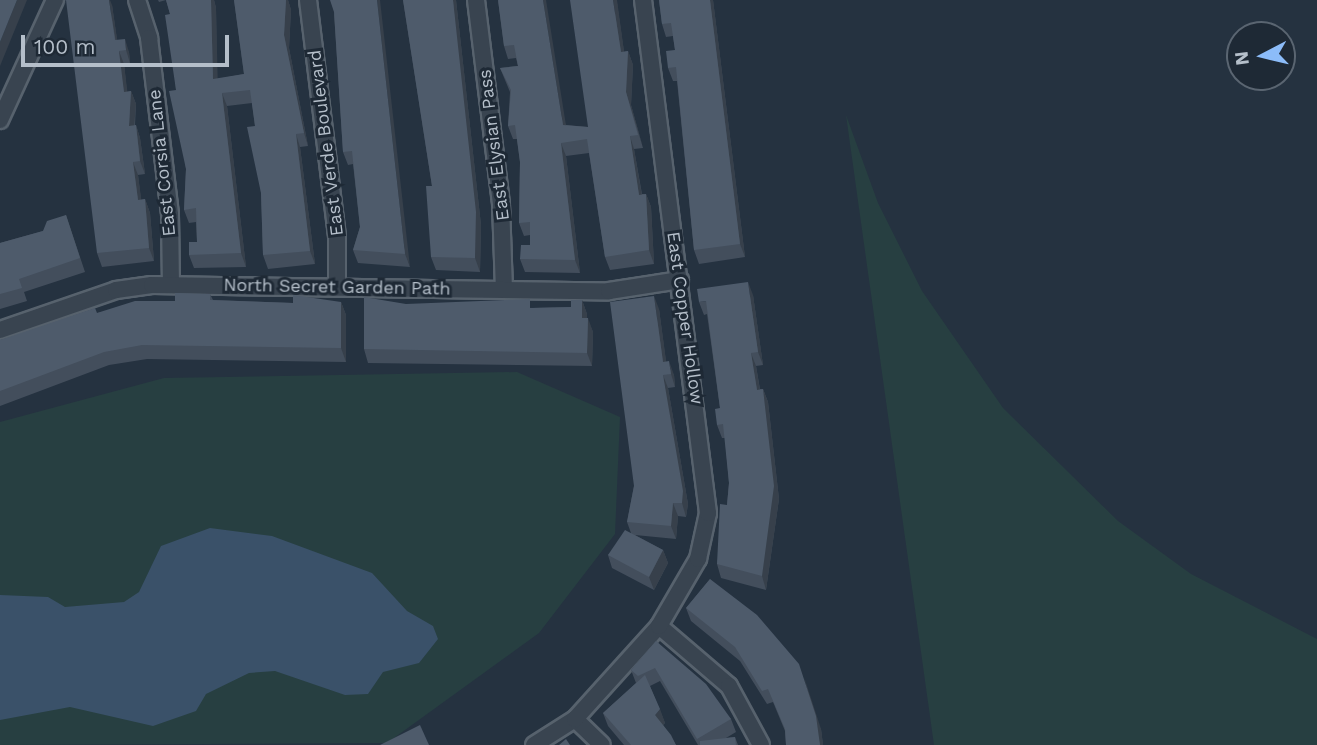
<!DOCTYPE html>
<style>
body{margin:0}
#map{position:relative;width:1317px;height:745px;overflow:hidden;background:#253240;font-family:"Work Sans",sans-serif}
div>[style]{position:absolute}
.green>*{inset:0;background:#273f41}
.water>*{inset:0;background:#3a5169}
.roads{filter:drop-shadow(2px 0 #57626d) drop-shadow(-2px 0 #57626d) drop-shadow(0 2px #57626d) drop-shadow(0 -2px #57626d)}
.street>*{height:16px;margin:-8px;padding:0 8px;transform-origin:8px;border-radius:8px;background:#394450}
.wall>*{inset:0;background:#434e5c}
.shaded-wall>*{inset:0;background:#37404b}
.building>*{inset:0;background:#4e5b6b}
span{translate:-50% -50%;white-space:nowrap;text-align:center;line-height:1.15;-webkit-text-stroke:6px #1e2935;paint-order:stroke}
.street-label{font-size:18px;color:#b5bfca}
.north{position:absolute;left:1226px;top:21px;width:70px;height:70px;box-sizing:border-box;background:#1e2935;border:2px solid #5a6571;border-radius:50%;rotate:263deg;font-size:19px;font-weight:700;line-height:28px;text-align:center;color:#b5bfca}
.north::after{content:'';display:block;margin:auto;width:24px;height:32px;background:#8cbcf9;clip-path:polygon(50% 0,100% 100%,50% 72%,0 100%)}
.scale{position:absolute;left:21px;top:35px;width:208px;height:32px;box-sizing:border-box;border:4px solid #b5bfca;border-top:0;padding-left:9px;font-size:21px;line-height:24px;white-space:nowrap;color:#b5bfca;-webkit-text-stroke:5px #1e2935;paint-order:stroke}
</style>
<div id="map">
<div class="green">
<div style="clip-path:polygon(846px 115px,878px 203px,922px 291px,1003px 408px,1118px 521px,1191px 574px,1317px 639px,1317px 745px,934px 745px)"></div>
<div style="clip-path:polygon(517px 372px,620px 417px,615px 534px,539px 633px,387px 743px,0 745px,0 422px,164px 378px)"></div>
</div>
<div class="water">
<div style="clip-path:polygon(210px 528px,272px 536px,372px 573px,407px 611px,433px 626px,438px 639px,419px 663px,383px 672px,368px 694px,345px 695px,275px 671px,249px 673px,206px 694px,196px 711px,153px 726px,70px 707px,0 720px,0 595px,48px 597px,65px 607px,124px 602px,139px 592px,161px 546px)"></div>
</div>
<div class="roads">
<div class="street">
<div style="left:137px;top:0;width:40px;rotate:72deg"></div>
<div style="left:149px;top:38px;width:178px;rotate:83.2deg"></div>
<div style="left:170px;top:215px;width:70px;rotate:89.2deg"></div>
<div style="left:308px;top:0;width:238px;rotate:83deg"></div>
<div style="left:337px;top:236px;width:49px;rotate:90deg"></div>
<div style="left:476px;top:0;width:206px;rotate:83deg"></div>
<div style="left:501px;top:204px;width:86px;rotate:88deg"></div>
<div style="left:0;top:120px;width:132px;rotate:-65.4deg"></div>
<div style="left:0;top:330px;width:123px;rotate:-19deg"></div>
<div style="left:116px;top:290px;width:36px;rotate:-8deg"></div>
<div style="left:152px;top:285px;width:457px;rotate:0.8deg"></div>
<div style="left:609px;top:291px;width:72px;rotate:-8.8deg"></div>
<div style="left:659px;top:626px;width:92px;rotate:40.6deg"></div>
<div style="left:729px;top:686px;width:67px;rotate:61.5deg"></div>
<div style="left:575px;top:719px;width:37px;rotate:44deg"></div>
<div style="left:534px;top:745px;width:49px;rotate:-32.4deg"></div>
<div style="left:575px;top:719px;width:125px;rotate:-47.9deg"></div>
<div style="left:659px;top:626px;width:78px;rotate:-59.8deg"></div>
<div style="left:698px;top:559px;width:47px;rotate:-77.7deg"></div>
<div style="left:708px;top:513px;width:517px;rotate:-97.22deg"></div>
</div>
</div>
<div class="wall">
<div style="clip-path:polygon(158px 0,214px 0,216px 8px,217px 79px,244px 74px,234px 0,288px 0,291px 10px,289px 48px,308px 146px,300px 147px,315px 264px,268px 269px,263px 255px,261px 193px,255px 126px,252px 103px,227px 106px,246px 267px,194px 268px,189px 255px,197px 242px,196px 222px,189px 223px,184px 210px,186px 169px,176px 90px,170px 14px,166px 0,159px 2px)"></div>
<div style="clip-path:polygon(403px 0,456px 0,481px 225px,480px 272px,436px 270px,431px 257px,432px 186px)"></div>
<div style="clip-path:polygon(498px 0,566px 125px,588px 127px,617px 3px,624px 52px,628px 51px,633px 65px,631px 105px,643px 148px,634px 149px,642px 194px,646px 194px,651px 207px,654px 264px,610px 270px,605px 257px,589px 153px,566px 156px,580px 273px,525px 272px,520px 259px,530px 245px,530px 235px,524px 236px,519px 223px,520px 162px,517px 139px,513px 139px,508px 126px,510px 92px,500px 68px,518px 66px,516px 58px,508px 59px,504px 46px)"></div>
<div style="clip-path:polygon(659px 0,713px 0,745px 257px,699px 264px,694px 250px,677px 81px,673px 81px,668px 68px,675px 50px,673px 36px,666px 37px,662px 24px)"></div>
<div style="clip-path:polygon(112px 5px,117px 40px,129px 52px,130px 63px,124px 64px,127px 92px,131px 91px,136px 104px,135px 125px,136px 125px,140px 138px,145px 174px,138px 175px,141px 200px,145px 199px,150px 213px,154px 261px,102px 267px,97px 253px)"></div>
<div style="clip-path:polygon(334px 12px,410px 267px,358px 263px,353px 250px,360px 227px,353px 164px,348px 165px,343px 152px)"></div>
<div style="clip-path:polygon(66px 215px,85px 272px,24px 292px,27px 301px,0 309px,0 243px,43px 231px)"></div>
<div style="clip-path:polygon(210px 294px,213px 300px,293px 303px,341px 302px,346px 315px,346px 362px,147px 359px,109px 365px,0 406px,0 340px,97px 313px,175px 301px)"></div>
<div style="clip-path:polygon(753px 295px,763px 365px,756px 366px,760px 389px,763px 389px,768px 402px,779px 499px,766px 590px,721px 578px,717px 564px,727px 505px,729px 483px,725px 438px,722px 438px,717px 425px,720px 408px,707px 314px,704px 315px,699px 302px)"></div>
<div style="clip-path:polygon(582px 300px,587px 314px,587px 318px,593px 332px,592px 366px,368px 363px,364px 349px,406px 304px,533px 308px,571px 307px)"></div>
<div style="clip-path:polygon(659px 309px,666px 362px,674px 375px,675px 387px,668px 388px,688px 504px,686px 517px,678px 516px,676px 539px,635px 535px,663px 550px,668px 563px,654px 590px,612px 568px,608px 555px,631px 533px,627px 522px,634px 486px)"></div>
<div style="clip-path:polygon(710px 579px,821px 729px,823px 745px,786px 745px,785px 731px,773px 702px,767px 704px,740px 661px,691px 621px,686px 608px)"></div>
<div style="clip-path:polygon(656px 641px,731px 719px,736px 732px,726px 738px,735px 737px,738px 745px,698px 745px,660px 681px,650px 686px,665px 723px,663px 725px,676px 745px,624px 745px,608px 726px,603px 713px,636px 683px,631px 670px)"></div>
</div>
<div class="shaded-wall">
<div style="clip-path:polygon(17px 0,27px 0,0 66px,0 42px)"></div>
<div style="clip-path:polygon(109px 0,110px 0,112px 5px,119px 52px,119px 51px,124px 64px,129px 105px,124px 92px)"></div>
<div style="clip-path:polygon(211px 0,214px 0,216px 8px,218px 93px,213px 79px)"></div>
<div style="clip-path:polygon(286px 0,288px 0,291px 10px,289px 48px,308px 146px,304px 133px,284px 35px)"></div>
<div style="clip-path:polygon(377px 0,380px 0,410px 267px,405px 254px)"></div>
<div style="clip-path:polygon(453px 0,456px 0,481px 225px,480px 272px,475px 258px)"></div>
<div style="clip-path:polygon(543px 0,546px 0,568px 138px,563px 125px)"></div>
<div style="clip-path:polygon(613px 0,617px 0,626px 66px,621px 52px)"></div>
<div style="clip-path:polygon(710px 0,713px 0,745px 257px,740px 244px)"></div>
<div style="clip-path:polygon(125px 39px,129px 52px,130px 63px,126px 50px)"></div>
<div style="clip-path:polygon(628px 51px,633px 65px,631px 105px,643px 148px,626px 92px)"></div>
<div style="clip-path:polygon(131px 91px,136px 104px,133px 139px,129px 126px)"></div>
<div style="clip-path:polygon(222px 93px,227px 106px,246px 267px,241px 253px)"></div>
<div style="clip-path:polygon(136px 125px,140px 138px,145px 174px,140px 161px)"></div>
<div style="clip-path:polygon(296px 134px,300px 147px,315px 264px,310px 251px)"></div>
<div style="clip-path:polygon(630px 136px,634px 149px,644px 208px,639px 195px)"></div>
<div style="clip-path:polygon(561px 143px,566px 156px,580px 273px,575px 260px)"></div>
<div style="clip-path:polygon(133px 162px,138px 175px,143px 213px,138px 200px)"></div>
<div style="clip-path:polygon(646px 194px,651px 207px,654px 264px,649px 250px)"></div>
<div style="clip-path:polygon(145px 199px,150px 213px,154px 261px,149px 248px)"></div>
<div style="clip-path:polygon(748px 282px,753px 295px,763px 365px,758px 352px)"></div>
<div style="clip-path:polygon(654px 296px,659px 309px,668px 375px,663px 362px)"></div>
<div style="clip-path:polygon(582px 300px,587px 314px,587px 332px,582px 318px)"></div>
<div style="clip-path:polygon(341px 302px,346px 315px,346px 362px,341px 348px)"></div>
<div style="clip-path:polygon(588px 318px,593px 332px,592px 366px,587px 353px)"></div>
<div style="clip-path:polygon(751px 353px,756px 366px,762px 403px,757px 390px)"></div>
<div style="clip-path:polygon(669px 361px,674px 375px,675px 387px,671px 374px)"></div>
<div style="clip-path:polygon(663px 375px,668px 388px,688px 504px,686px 517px,682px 503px)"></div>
<div style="clip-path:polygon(763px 389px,768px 402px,779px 499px,766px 590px,762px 576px)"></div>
<div style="clip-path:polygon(673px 503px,678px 516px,676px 539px,671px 526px)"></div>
<div style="clip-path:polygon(663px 550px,668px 563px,654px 590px,649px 577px)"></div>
<div style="clip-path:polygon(804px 677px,821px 729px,823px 745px,820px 745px)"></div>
<div style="clip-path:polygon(660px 709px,665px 723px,660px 728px,655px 715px)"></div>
</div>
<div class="building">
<div style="clip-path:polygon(0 0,17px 0,0 42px)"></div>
<div style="clip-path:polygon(66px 0,109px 0,115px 40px,125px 39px,126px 50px,119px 51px,124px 92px,131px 91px,129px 126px,136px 125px,140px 161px,133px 162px,138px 200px,145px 199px,149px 248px,97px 253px)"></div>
<div style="clip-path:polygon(166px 0,211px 0,213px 79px,244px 74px,234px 0,286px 0,284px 35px,304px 133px,296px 134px,310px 251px,263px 255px,261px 193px,247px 127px,255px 126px,250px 90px,222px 93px,241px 253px,189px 255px,189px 242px,197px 242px,196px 208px,184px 210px,186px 169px,169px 91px,176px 90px,165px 15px,170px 14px)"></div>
<div style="clip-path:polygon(330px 0,377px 0,405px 254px,353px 250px,360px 227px,352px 151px,343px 152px,334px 12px)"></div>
<div style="clip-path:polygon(403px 0,453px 0,476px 212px,475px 258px,431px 257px,426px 186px,432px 186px)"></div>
<div style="clip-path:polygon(498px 0,543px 0,563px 125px,588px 127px,570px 0,613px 0,621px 52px,628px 51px,626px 92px,638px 135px,630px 136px,639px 195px,646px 194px,649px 250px,605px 257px,587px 139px,561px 143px,575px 260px,520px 259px,521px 245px,530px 245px,530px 222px,519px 223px,520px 162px,515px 125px,508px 126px,511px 90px,500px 68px,518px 66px,514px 45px,504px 46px)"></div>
<div style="clip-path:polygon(659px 0,710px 0,740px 244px,694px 250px,676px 67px,668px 68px,666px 51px,675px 50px,671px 23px,662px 24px)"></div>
<div style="clip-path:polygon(66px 215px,80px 258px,19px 279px,22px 288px,0 294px,0 243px,43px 231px,47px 221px)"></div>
<div style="clip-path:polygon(748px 282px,758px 352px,751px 353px,757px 390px,763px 389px,774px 486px,762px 576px,717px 564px,720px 504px,727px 505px,729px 483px,723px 424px,717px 425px,715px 409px,720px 408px,706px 301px,699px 302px,697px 289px)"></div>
<div style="clip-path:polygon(175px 293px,210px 294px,210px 300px,293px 303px,293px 295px,341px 302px,341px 348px,142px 345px,104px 352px,0 391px,0 340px,95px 308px,97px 313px,135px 301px,175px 301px)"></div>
<div style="clip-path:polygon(654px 296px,663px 362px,669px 361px,671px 374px,663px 375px,683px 491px,682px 503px,673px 503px,671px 526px,627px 522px,634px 486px,610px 302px)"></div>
<div style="clip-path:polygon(364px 297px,406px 304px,530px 299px,530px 308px,571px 307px,571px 300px,582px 300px,582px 318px,588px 318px,587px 353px,364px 349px)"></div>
<div style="clip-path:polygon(625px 530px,663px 550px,649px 577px,608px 555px)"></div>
<div style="clip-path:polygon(710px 579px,757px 615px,799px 664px,816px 716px,820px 745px,786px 745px,785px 729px,768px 689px,762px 691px,735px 647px,686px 608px)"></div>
<div style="clip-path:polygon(656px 641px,706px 684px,731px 719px,697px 739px,655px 668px,638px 676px,631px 670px)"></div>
<div style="clip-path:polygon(645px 675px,660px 709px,655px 715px,671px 735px,676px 745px,631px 745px,603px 713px)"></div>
<div style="clip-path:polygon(420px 725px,429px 745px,380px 745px)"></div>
<div style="clip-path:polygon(735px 737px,736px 745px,700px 745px,700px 741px)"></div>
<div style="clip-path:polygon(566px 739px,570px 745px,559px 745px)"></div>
</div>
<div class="street-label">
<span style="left:326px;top:143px;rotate:-97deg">East Verde Boulevard</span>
<span style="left:494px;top:145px;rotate:-97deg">East Elysian Pass</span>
<span style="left:162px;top:163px;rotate:-96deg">East Corsia Lane</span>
<span style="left:337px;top:287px;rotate:1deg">North Secret Garden Path</span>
<span style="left:685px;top:318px;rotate:82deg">East Copper Hollow</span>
</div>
<div class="north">N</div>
<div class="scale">100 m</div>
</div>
